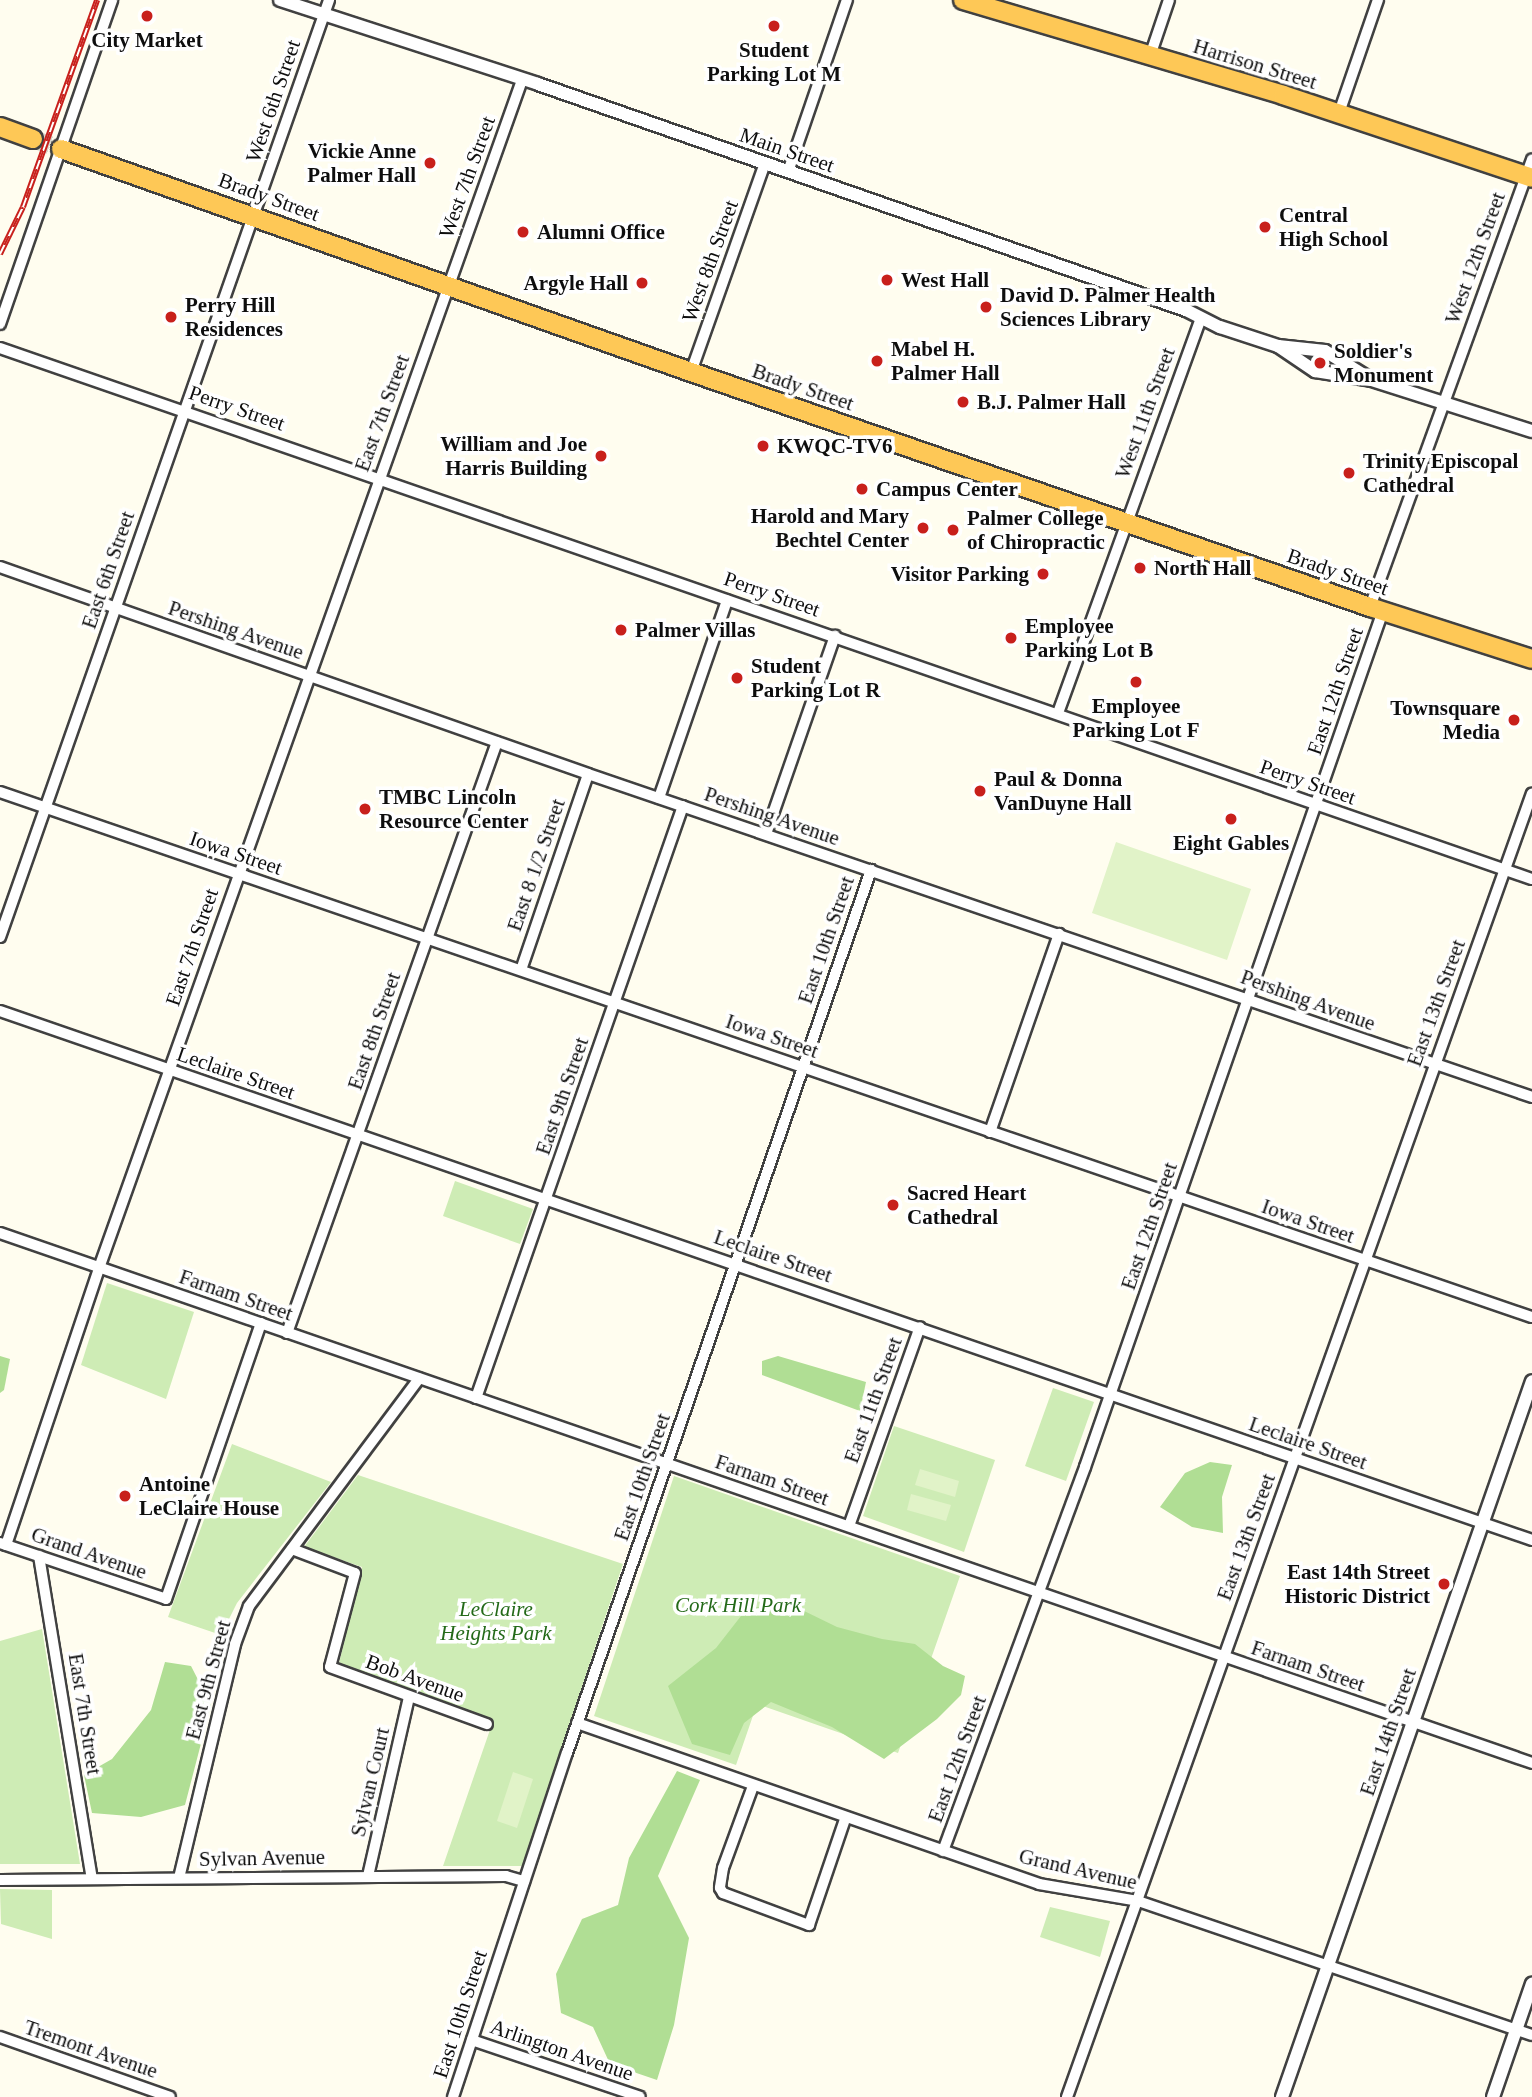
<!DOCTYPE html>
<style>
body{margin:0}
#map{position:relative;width:1532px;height:2097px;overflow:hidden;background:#fffdef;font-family:Georgia,serif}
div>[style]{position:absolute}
.green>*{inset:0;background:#ceecb5}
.forest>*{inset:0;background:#b0de94}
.pitch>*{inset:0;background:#e1f3c8}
.trunk-tunnel>*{height:18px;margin-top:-9px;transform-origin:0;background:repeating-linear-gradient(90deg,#dbd9cd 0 18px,transparent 0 27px)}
.roads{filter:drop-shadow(2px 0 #414141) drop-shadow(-2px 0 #414141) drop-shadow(0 2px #414141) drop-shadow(0 -2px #414141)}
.minor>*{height:10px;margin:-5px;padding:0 5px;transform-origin:5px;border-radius:5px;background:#fff}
.tertiary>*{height:12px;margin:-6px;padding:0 6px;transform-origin:6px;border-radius:6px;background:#fff}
.trunk>*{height:18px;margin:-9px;padding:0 9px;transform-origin:9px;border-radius:9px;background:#fec856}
.rail>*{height:6px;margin-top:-3px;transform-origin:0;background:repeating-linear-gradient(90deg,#fff 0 10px,#c8201c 0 20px);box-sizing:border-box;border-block:2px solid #c8201c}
.dots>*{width:19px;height:19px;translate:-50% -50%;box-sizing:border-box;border:4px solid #fff;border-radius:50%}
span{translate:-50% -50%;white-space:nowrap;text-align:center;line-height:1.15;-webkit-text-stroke:7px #fff;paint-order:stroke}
.poi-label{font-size:21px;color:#0e0e0e;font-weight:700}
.right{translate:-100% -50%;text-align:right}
.left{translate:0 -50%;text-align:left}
.street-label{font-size:21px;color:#0e0e0e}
.park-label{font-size:21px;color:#246a19;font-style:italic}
</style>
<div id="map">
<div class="green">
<div style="clip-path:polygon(455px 1181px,533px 1209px,520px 1244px,443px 1216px)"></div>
<div style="clip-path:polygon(107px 1283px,194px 1312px,166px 1399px,81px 1365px)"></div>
<div style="clip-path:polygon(1053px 1388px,1094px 1402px,1066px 1481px,1025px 1466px)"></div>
<div style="clip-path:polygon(894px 1426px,995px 1460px,964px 1552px,863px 1516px)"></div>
<div style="clip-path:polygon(232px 1444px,331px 1482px,237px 1603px,221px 1635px,168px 1617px)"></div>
<div style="clip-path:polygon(358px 1475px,623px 1564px,522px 1866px,443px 1866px,493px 1721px,339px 1663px,362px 1567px,304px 1547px)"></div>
<div style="clip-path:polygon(674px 1476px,960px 1576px,898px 1753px,757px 1704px,736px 1765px,594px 1716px)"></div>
<div style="clip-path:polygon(42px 1629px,80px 1864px,0 1864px,0 1641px)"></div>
<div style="clip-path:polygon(0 1889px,52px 1890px,52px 1939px,1px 1924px)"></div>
<div style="clip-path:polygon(1050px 1907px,1110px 1921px,1100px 1957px,1040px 1937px)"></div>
</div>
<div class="forest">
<div style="clip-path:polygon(0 1356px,10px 1359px,4px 1390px,0 1393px)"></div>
<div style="clip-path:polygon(778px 1356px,866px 1382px,860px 1411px,762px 1375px,762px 1361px)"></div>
<div style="clip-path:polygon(1210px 1462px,1232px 1465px,1222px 1497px,1223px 1533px,1192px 1527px,1160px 1507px,1185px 1473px)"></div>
<div style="clip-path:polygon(748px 1607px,798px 1608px,837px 1627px,882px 1639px,915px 1644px,943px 1666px,965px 1676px,961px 1695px,937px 1719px,884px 1759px,832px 1727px,771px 1702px,744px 1723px,730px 1755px,692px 1744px,668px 1686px,716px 1648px)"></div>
<div style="clip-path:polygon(165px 1662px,191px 1666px,211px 1705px,185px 1805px,141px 1817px,92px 1813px,84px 1775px,112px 1759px,151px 1710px)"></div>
<div style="clip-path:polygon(677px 1771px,700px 1780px,658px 1876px,689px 1938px,674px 2025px,657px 2080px,610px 2064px,593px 2027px,561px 2013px,556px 1974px,582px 1919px,618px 1905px,629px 1858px)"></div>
</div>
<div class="pitch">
<div style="clip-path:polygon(1116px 842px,1251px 889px,1227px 960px,1092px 913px)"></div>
<div style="clip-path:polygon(920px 1469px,959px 1481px,955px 1497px,915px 1485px)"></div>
<div style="clip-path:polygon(911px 1494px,951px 1505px,946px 1521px,907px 1510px)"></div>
<div style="clip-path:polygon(513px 1772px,533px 1779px,517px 1828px,497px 1821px)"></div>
</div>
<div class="trunk-tunnel">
<div style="left:33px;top:139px;width:30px;rotate:20deg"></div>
</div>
<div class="roads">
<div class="minor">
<div style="left:1150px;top:56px;width:59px;rotate:-71.3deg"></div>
<div style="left:1339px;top:113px;width:120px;rotate:-71deg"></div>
<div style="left:788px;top:172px;width:182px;rotate:-71.1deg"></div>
<div style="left:0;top:324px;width:343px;rotate:-70.9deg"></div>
<div style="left:0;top:348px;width:1621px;rotate:19.12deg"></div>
<div style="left:691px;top:372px;width:222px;rotate:-70.5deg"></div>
<div style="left:0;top:567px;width:623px;rotate:19.39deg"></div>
<div style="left:588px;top:774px;width:998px;rotate:18.89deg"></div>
<div style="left:1370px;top:607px;width:476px;rotate:-70.1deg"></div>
<div style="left:1058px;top:713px;width:420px;rotate:-70.1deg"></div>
<div style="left:0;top:792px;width:1619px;rotate:18.92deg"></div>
<div style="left:659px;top:798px;width:209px;rotate:-71deg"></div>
<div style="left:766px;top:834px;width:210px;rotate:-70.8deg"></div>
<div style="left:0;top:937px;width:993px;rotate:-70.65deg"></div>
<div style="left:521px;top:970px;width:207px;rotate:-71.1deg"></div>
<div style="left:0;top:1011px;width:1621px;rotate:19.05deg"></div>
<div style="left:990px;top:1132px;width:210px;rotate:-70.8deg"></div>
<div style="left:0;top:1233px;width:1621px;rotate:19.08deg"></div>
<div style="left:287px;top:1333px;width:627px;rotate:-70.44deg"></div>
<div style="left:476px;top:1398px;width:627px;rotate:-70.73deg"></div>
<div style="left:849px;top:1526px;width:211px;rotate:-70.4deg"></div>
<div style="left:0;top:1543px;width:175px;rotate:18.6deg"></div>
<div style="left:166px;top:1599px;width:292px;rotate:-71deg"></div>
<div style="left:6px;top:1545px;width:292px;rotate:-71.4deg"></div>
<div style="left:99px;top:1268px;width:1261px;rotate:-70.4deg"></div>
<div style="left:292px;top:1549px;width:67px;rotate:20.9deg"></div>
<div style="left:355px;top:1573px;width:97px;rotate:104.9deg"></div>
<div style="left:330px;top:1667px;width:167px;rotate:20deg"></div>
<div style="left:39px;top:1556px;width:327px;rotate:80.7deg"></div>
<div style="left:577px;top:1723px;width:489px;rotate:19.2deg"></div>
<div style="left:1039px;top:1884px;width:100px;rotate:9.7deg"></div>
<div style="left:1138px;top:1901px;width:416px;rotate:18.8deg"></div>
<div style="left:753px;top:1786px;width:87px;rotate:110.1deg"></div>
<div style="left:723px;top:1868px;width:20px;rotate:99deg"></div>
<div style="left:720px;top:1888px;width:6px;rotate:59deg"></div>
<div style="left:723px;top:1893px;width:92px;rotate:20.4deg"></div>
<div style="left:809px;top:1925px;width:112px;rotate:-71.2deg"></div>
<div style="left:943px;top:1851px;width:409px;rotate:-69.7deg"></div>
<div style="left:1085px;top:1467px;width:906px;rotate:-70.81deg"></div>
<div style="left:368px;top:1876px;width:184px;rotate:-77.1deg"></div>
<div style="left:179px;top:1878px;width:241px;rotate:-76.5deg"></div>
<div style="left:235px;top:1644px;width:40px;rotate:-69.8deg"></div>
<div style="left:249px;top:1606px;width:284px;rotate:-53.2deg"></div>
<div style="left:0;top:1880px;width:506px;rotate:-0.45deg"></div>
<div style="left:506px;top:1876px;width:19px;rotate:16deg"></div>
<div style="left:0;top:2037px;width:180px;rotate:19.4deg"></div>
<div style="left:472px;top:2040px;width:177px;rotate:18.7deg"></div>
<div style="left:453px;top:2097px;width:362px;rotate:-71.7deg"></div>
<div style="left:567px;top:1753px;width:934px;rotate:-71deg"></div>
<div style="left:1067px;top:2097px;width:1384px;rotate:-70.37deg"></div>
</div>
<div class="tertiary">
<div style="left:280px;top:0;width:271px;rotate:18deg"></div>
<div style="left:538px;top:84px;width:686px;rotate:19.23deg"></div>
<div style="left:1186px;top:310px;width:38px;rotate:27deg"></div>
<div style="left:1220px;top:327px;width:61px;rotate:18.1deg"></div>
<div style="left:1372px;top:380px;width:55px;rotate:-148.3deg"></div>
<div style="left:1325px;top:351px;width:47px;rotate:-173.9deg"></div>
<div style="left:1278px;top:346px;width:45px;rotate:34deg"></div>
<div style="left:1315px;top:371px;width:58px;rotate:9deg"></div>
<div style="left:1372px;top:380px;width:168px;rotate:17.7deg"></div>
<div style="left:1282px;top:2097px;width:758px;rotate:-70.75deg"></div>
<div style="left:1493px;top:2097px;width:120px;rotate:-71deg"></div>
</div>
<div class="trunk">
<div style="left:963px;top:0;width:334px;rotate:16.5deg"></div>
<div style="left:1283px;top:95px;width:262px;rotate:18.4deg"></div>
<div style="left:0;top:127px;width:35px;rotate:20deg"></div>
<div style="left:61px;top:149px;width:668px;rotate:19.49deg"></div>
<div style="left:691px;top:372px;width:719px;rotate:19.09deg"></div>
<div style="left:1370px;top:607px;width:170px;rotate:17.8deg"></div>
</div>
</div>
<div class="rail">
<div style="left:0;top:254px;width:52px;rotate:-63.9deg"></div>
<div style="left:23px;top:207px;width:220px;rotate:-70.3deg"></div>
</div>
<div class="dots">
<div style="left:147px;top:16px;background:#c8201c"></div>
<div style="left:774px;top:26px;background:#c8201c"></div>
<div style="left:430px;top:163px;background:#c8201c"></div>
<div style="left:1265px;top:227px;background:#c8201c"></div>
<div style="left:523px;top:232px;background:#c8201c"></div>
<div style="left:887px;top:280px;background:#c8201c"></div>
<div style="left:642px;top:283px;background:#c8201c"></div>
<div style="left:986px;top:307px;background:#c8201c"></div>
<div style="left:171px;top:317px;background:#c8201c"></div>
<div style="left:877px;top:361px;background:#c8201c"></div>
<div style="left:1320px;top:363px;background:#c8201c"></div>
<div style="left:963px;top:402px;background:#c8201c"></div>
<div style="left:763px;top:446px;background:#c8201c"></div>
<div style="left:601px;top:456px;background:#c8201c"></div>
<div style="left:1349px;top:473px;background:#c8201c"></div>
<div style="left:862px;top:489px;background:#c8201c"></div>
<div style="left:923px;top:528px;background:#c8201c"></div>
<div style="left:953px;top:530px;background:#c8201c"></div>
<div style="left:1140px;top:568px;background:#c8201c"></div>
<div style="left:1043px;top:574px;background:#c8201c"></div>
<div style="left:621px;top:630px;background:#c8201c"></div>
<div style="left:1011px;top:638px;background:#c8201c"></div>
<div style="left:737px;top:678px;background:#c8201c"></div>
<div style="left:1136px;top:682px;background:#c8201c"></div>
<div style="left:1514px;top:720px;background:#c8201c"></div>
<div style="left:980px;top:791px;background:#c8201c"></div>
<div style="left:365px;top:809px;background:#c8201c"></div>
<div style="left:1231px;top:819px;background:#c8201c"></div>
<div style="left:893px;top:1205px;background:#c8201c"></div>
<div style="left:125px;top:1496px;background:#c8201c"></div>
<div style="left:1444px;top:1584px;background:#c8201c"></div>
</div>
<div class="poi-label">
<span style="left:147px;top:40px">City Market</span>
<span style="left:774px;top:62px">Student<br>Parking Lot M</span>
<span class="right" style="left:416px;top:163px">Vickie Anne<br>Palmer Hall</span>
<span class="left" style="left:1279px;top:227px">Central<br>High School</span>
<span class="left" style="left:537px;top:232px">Alumni Office</span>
<span class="left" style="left:901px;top:280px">West Hall</span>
<span class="right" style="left:628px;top:283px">Argyle Hall</span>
<span class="left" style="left:1000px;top:307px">David D. Palmer Health<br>Sciences Library</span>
<span class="left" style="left:185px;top:317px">Perry Hill<br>Residences</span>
<span class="left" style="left:891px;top:361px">Mabel H.<br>Palmer Hall</span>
<span class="left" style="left:1334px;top:363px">Soldier's<br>Monument</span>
<span class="left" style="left:977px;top:402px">B.J. Palmer Hall</span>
<span class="right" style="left:587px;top:456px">William and Joe<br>Harris Building</span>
<span class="left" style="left:777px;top:446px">KWQC-TV6</span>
<span class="left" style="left:1363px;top:473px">Trinity Episcopal<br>Cathedral</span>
<span class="left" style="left:876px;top:489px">Campus Center</span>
<span class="right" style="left:909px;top:528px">Harold and Mary<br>Bechtel Center</span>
<span class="left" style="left:967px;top:530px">Palmer College<br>of Chiropractic</span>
<span class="left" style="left:1154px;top:568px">North Hall</span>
<span class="right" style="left:1029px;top:574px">Visitor Parking</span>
<span class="left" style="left:1025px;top:638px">Employee<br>Parking Lot B</span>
<span class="left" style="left:635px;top:630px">Palmer Villas</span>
<span class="left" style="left:751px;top:678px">Student<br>Parking Lot R</span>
<span style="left:1136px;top:718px">Employee<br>Parking Lot F</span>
<span class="right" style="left:1500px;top:720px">Townsquare<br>Media</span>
<span class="left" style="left:994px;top:791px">Paul &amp; Donna<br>VanDuyne Hall</span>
<span class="left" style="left:379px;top:809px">TMBC Lincoln<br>Resource Center</span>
<span style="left:1231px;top:843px">Eight Gables</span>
<span class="left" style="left:907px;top:1205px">Sacred Heart<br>Cathedral</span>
<span class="left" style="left:139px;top:1496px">Antoine<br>LeClaire House</span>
<span class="right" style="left:1430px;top:1584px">East 14th Street<br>Historic District</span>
</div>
<div class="street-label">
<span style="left:1255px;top:64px;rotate:17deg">Harrison Street</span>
<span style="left:273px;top:101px;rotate:-71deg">West 6th Street</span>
<span style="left:787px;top:150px;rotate:19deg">Main Street</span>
<span style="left:467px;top:177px;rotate:-70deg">West 7th Street</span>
<span style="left:269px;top:197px;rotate:20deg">Brady Street</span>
<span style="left:1475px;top:258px;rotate:-70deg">West 12th Street</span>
<span style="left:710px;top:261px;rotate:-70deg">West 8th Street</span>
<span style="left:803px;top:387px;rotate:19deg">Brady Street</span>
<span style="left:237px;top:408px;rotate:19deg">Perry Street</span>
<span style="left:382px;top:413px;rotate:-70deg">East 7th Street</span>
<span style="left:1145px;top:413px;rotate:-70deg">West 11th Street</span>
<span style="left:108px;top:570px;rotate:-71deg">East 6th Street</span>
<span style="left:1338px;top:572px;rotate:19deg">Brady Street</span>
<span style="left:772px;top:594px;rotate:19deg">Perry Street</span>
<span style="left:236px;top:630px;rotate:19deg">Pershing Avenue</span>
<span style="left:1335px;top:691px;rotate:-71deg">East 12th Street</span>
<span style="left:1308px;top:782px;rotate:19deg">Perry Street</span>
<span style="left:772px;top:816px;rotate:19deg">Pershing Avenue</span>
<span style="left:236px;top:853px;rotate:19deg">Iowa Street</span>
<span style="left:536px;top:865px;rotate:-71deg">East 8 1/2 Street</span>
<span style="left:826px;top:940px;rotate:-71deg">East 10th Street</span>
<span style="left:192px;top:947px;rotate:-71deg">East 7th Street</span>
<span style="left:1308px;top:1000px;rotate:20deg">Pershing Avenue</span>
<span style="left:1436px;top:1003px;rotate:-70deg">East 13th Street</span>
<span style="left:374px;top:1031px;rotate:-71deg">East 8th Street</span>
<span style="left:772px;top:1036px;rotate:19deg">Iowa Street</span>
<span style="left:236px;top:1073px;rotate:19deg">Leclaire Street</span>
<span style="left:562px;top:1096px;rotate:-71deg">East 9th Street</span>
<span style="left:1308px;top:1221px;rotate:19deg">Iowa Street</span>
<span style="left:1149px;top:1226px;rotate:-71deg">East 12th Street</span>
<span style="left:773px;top:1256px;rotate:19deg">Leclaire Street</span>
<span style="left:236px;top:1295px;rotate:19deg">Farnam Street</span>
<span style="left:873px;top:1400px;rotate:-70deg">East 11th Street</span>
<span style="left:1308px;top:1443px;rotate:19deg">Leclaire Street</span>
<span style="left:642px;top:1477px;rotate:-71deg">East 10th Street</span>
<span style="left:772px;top:1480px;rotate:19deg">Farnam Street</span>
<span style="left:1246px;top:1537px;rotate:-70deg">East 13th Street</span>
<span style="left:89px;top:1553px;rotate:19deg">Grand Avenue</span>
<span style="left:1308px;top:1666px;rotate:19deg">Farnam Street</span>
<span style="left:415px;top:1678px;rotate:20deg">Bob Avenue</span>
<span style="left:208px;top:1680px;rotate:-75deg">East 9th Street</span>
<span style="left:85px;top:1714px;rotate:81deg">East 7th Street</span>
<span style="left:1388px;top:1732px;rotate:-71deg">East 14th Street</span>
<span style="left:957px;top:1759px;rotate:-70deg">East 12th Street</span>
<span style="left:370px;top:1782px;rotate:-77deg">Sylvan Court</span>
<span style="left:262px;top:1858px;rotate:-1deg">Sylvan Avenue</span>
<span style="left:1078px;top:1869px;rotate:13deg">Grand Avenue</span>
<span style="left:460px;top:2014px;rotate:-72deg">East 10th Street</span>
<span style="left:91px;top:2049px;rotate:19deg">Tremont Avenue</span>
<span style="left:562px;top:2050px;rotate:19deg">Arlington Avenue</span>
</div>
<div class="park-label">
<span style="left:738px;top:1605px">Cork Hill Park</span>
<span style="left:496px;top:1621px">LeClaire<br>Heights Park</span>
</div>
</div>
